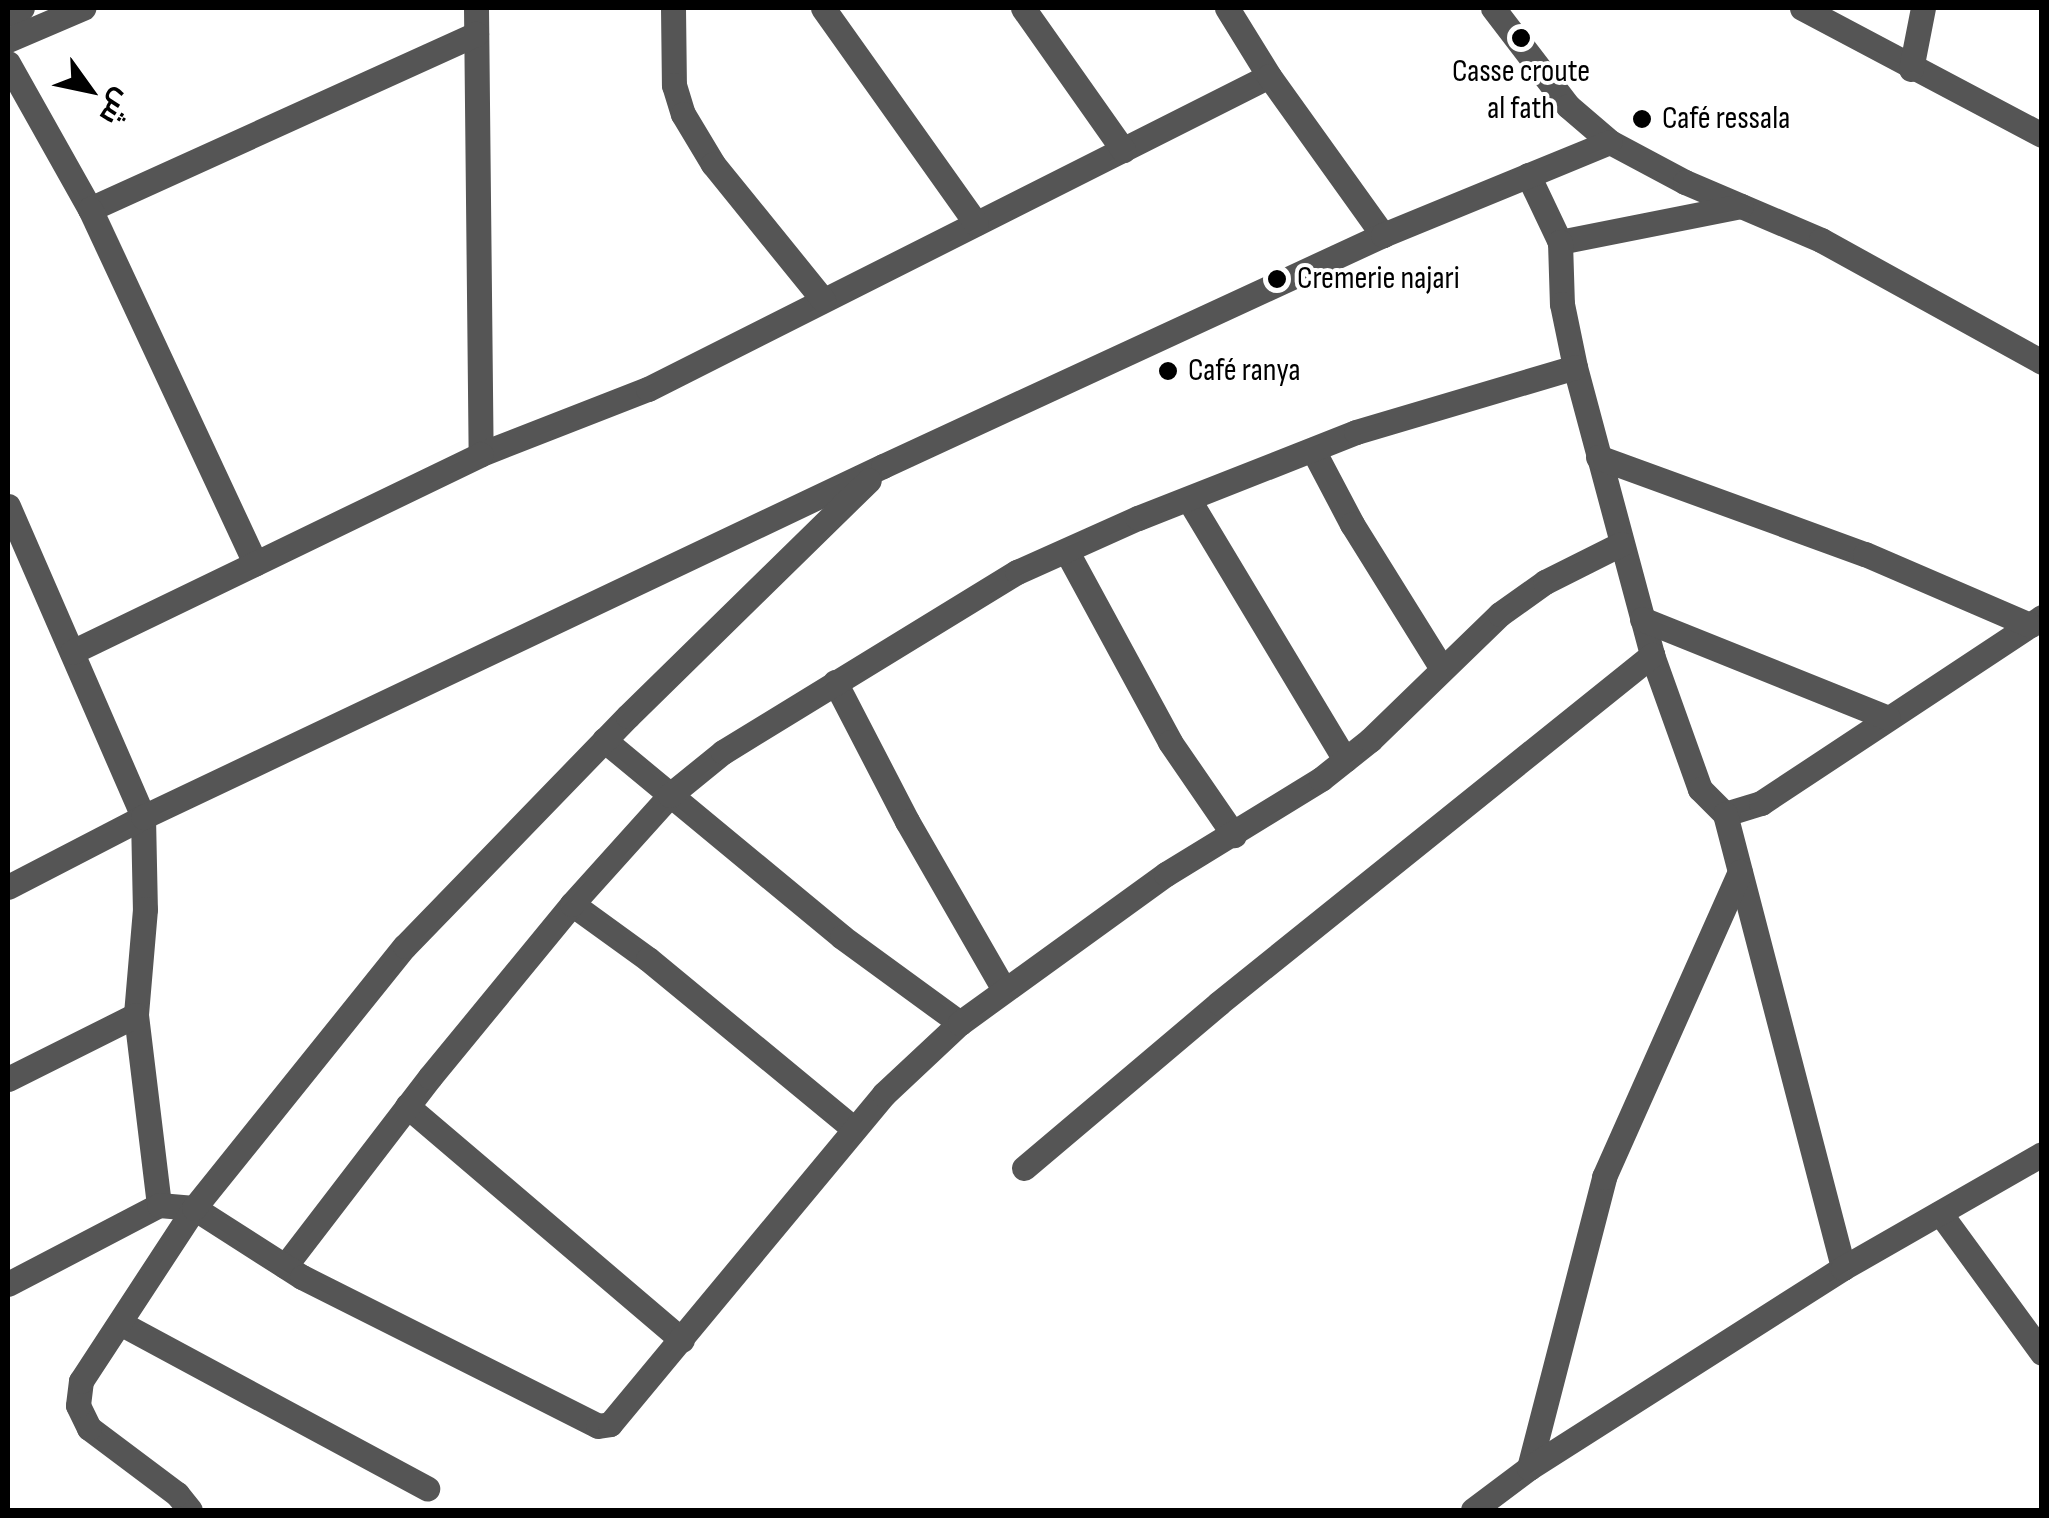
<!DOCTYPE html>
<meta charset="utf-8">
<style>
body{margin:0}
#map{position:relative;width:2049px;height:1518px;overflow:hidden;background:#fff;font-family:"Sofia Sans Condensed",Cairo,sans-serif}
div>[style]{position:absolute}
.minor>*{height:25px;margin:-12.5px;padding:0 12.5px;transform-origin:12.5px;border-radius:12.5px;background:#555}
.dots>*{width:28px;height:28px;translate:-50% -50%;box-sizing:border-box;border:5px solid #fff;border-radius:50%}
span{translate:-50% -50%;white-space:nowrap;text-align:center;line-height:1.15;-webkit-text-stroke:8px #fff;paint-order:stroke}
.poi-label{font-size:32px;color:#000}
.left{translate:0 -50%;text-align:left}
.frame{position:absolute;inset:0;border:10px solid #000;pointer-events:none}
.north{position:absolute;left:40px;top:40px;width:100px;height:100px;-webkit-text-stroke:8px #fff;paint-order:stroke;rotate:123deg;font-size:28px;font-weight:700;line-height:40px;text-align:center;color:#000}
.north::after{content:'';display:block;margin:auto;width:35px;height:45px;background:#000;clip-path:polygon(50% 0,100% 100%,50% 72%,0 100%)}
</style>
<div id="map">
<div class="minor">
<div style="left:476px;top:8px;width:446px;rotate:89.4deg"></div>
<div style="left:481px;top:454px;width:179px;rotate:-21.3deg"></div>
<div style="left:648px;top:389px;width:695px;rotate:-26.75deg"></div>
<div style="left:673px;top:8px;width:77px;rotate:89.3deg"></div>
<div style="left:674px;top:85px;width:30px;rotate:73deg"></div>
<div style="left:683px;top:114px;width:58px;rotate:59deg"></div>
<div style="left:713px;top:164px;width:175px;rotate:51deg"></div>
<div style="left:823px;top:8px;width:264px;rotate:54.6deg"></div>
<div style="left:1023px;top:8px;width:174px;rotate:54.8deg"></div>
<div style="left:1227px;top:8px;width:80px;rotate:58.3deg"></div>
<div style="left:1269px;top:76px;width:196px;rotate:54.4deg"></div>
<div style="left:1493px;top:8px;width:123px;rotate:52.6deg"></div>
<div style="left:1568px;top:106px;width:55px;rotate:40.6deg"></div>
<div style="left:1610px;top:142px;width:85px;rotate:28.1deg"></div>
<div style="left:1685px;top:182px;width:148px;rotate:23.1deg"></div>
<div style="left:1821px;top:240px;width:252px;rotate:28.9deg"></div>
<div style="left:1802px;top:8px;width:272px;rotate:27.9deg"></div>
<div style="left:8px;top:14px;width:15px;rotate:-23deg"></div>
<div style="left:8px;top:40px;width:82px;rotate:-23.1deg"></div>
<div style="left:8px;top:63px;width:167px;rotate:60.7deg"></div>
<div style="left:90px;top:209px;width:424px;rotate:-24.4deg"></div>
<div style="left:1911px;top:69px;width:62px;rotate:-78.9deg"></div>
<div style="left:1528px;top:175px;width:74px;rotate:64.5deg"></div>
<div style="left:1741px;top:206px;width:185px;rotate:168.8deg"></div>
<div style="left:1560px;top:242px;width:62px;rotate:88.2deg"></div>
<div style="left:1562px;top:304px;width:64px;rotate:78.3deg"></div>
<div style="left:1575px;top:367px;width:298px;rotate:75deg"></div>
<div style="left:1652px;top:655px;width:142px;rotate:70.3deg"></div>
<div style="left:1700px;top:789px;width:35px;rotate:45deg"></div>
<div style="left:1725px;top:814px;width:38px;rotate:-17deg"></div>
<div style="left:1761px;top:803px;width:337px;rotate:-33.5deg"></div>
<div style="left:90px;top:209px;width:391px;rotate:65deg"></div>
<div style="left:1313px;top:450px;width:84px;rotate:62.2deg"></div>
<div style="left:1352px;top:524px;width:168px;rotate:58.1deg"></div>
<div style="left:1598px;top:457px;width:284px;rotate:20deg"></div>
<div style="left:1865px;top:554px;width:180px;rotate:23.3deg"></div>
<div style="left:1189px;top:500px;width:303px;rotate:59deg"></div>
<div style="left:8px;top:506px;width:339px;rotate:66.5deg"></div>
<div style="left:143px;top:817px;width:92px;rotate:88.8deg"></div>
<div style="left:145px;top:909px;width:106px;rotate:94.9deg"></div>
<div style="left:136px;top:1015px;width:191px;rotate:83.1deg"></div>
<div style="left:1067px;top:552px;width:216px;rotate:61.5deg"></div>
<div style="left:1170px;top:742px;width:113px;rotate:55.5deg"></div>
<div style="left:1642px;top:619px;width:265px;rotate:21.9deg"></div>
<div style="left:72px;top:652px;width:454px;rotate:-25.8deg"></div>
<div style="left:835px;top:682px;width:157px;rotate:62.6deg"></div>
<div style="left:907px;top:821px;width:195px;rotate:60.1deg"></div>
<div style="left:604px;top:740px;width:309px;rotate:39.6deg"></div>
<div style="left:842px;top:937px;width:146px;rotate:36.1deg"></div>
<div style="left:1725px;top:814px;width:469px;rotate:75.4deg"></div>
<div style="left:8px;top:887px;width:152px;rotate:-27.4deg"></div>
<div style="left:143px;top:817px;width:819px;rotate:-25.38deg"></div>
<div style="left:883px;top:466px;width:551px;rotate:-24.8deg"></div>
<div style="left:1383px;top:235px;width:245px;rotate:-22.3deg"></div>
<div style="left:572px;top:904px;width:94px;rotate:35.9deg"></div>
<div style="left:648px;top:959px;width:267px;rotate:39.5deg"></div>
<div style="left:8px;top:1079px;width:143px;rotate:-26.6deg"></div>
<div style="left:407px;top:1106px;width:361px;rotate:40.4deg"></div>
<div style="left:1024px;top:1168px;width:255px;rotate:-40.2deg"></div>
<div style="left:1219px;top:1003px;width:556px;rotate:-38.79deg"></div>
<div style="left:1940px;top:1213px;width:173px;rotate:53.9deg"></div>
<div style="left:285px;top:1266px;width:238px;rotate:-52.5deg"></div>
<div style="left:430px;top:1077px;width:224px;rotate:-50.6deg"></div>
<div style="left:572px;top:904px;width:147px;rotate:-48deg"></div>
<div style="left:670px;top:795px;width:68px;rotate:-39.1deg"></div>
<div style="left:723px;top:752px;width:345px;rotate:-31.5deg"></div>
<div style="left:1017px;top:572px;width:133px;rotate:-24.1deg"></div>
<div style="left:1138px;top:518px;width:234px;rotate:-21.5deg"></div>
<div style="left:1356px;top:432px;width:228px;rotate:-16.5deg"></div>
<div style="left:8px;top:1284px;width:170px;rotate:-27.6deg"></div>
<div style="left:159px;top:1205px;width:35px;rotate:5deg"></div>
<div style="left:194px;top:1208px;width:128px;rotate:32.6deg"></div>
<div style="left:302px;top:1277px;width:331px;rotate:26.7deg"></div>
<div style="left:598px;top:1426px;width:12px;rotate:-9deg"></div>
<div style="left:610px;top:1424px;width:429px;rotate:-50.3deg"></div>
<div style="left:884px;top:1094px;width:104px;rotate:-43.1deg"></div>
<div style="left:960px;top:1023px;width:254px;rotate:-35.9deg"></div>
<div style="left:1166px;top:874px;width:182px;rotate:-31.5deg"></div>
<div style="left:1321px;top:779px;width:63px;rotate:-38.5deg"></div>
<div style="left:1370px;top:740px;width:181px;rotate:-44.1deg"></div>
<div style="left:1500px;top:614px;width:55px;rotate:-35.4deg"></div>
<div style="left:1545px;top:582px;width:85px;rotate:-26.6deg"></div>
<div style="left:120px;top:1323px;width:349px;rotate:28.3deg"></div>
<div style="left:1529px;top:1468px;width:301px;rotate:-75.5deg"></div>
<div style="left:1604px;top:1177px;width:334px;rotate:-66deg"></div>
<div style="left:190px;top:1510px;width:21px;rotate:-129deg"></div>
<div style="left:177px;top:1494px;width:110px;rotate:-143.1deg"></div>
<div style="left:89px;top:1428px;width:25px;rotate:-116deg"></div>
<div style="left:78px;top:1405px;width:24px;rotate:-83deg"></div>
<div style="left:81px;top:1381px;width:207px;rotate:-56.8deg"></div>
<div style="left:194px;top:1208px;width:336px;rotate:-51.2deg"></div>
<div style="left:405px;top:946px;width:320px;rotate:-45.9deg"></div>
<div style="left:628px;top:716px;width:337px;rotate:-44.4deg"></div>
<div style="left:1473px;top:1510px;width:70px;rotate:-36.9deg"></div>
<div style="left:1529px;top:1468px;width:372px;rotate:-32.5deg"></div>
<div style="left:1843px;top:1268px;width:229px;rotate:-29.8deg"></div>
</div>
<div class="dots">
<div style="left:1521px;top:38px;background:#000"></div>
<div style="left:1642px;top:119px;background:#000"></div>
<div style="left:1277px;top:279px;background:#000"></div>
<div style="left:1168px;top:371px;background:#000"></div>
</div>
<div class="poi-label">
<span style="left:1521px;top:91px">Casse croute<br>al fath</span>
<span class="left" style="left:1662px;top:119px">Café ressala</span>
<span class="left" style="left:1297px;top:279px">Cremerie najari</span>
<span class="left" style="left:1188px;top:371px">Café ranya</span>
</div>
<div class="frame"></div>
<div class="north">ش</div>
</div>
